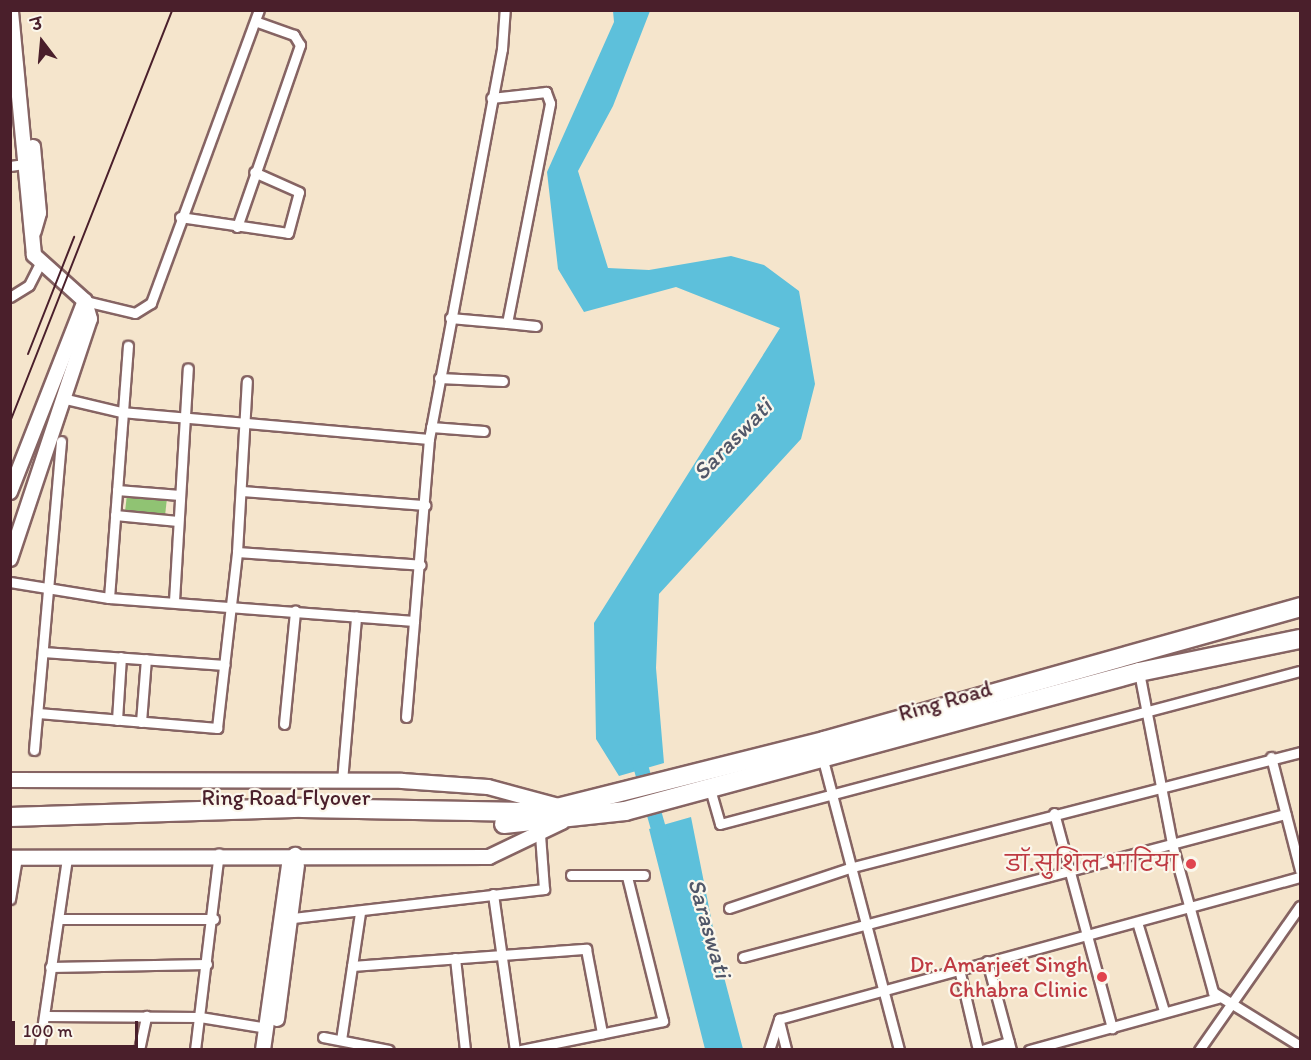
<!DOCTYPE html>
<meta charset="utf-8">
<style>
body{margin:0}
#map{position:relative;width:1311px;height:1060px;overflow:hidden;background:#f5e5cc;font-family:Itim,"Playpen Sans Deva",sans-serif}
div>[style]{position:absolute}
.green>*{inset:0;background:#90c373}
.water>*{inset:0;background:#5dc0db}
.river>*{height:15px;margin:-7.5px;padding:0 7.5px;transform-origin:7.5px;border-radius:7.5px;background:#5dc0db}
.roads{filter:drop-shadow(2px 0 #866463) drop-shadow(-2px 0 #866463) drop-shadow(0 2px #866463) drop-shadow(0 -2px #866463)}
.street>*{height:9px;margin:-4.5px;padding:0 4.5px;transform-origin:4.5px;border-radius:4.5px;background:#fff}
.secondary>*{height:14px;margin:-7px;padding:0 7px;transform-origin:7px;border-radius:7px;background:#fff}
.highway>*{height:18px;margin:-9px;padding:0 9px;transform-origin:9px;border-radius:9px;background:#fff}
.rail>*{height:2px;margin:-1px;padding:0 1px;transform-origin:1px;border-radius:1px;background:#4a1f2b}
.dots>*{width:16px;height:16px;translate:-50% -50%;box-sizing:border-box;border:3px solid #fbf7ec;border-radius:50%}
span{translate:-50% -50%;white-space:nowrap;text-align:center;line-height:1.15;-webkit-text-stroke:4.5px #fbf7ec;paint-order:stroke}
.street-label{font-size:22px;color:#4a1f2b}
.health-label{font-size:22px;color:#be3a42}
.right{translate:-100% -50%;text-align:right}
.water-label{font-size:24px;color:#515769;font-style:italic}
.frame{position:absolute;inset:0;border:12px solid #4a1f2b;pointer-events:none}
.north{position:absolute;left:12px;top:12px;width:60px;height:60px;-webkit-text-stroke:4px #fbf7ec;paint-order:stroke;rotate:344deg;font-size:16px;font-weight:700;line-height:24px;text-align:center;color:#4a1f2b}
.north::after{content:'';display:block;margin:auto;width:21px;height:27px;background:#4a1f2b;clip-path:polygon(50% 0,100% 100%,50% 72%,0 100%)}
.scale{position:absolute;left:12px;top:1021px;width:126px;height:27px;box-sizing:border-box;border:3px solid #4a1f2b;border-top:0;padding-left:8px;font-size:18px;line-height:21px;white-space:nowrap;color:#4a1f2b;-webkit-text-stroke:4px #fbf7ec;paint-order:stroke}
</style>
<div id="map">
<div class="green">
<div style="clip-path:polygon(127px 494px,167px 498px,165px 516px,125px 512px)"></div>
</div>
<div class="water">
<div style="clip-path:polygon(613px 11px,650px 11px,613px 106px,578px 171px,608px 268px,649px 270px,731px 256px,764px 265px,799px 291px,815px 384px,801px 439px,659px 594px,656px 668px,664px 763px,619px 776px,596px 739px,594px 623px,780px 328px,676px 287px,584px 312px,558px 269px,547px 172px,614px 22px)"></div>
<div style="clip-path:polygon(691px 817px,719px 958px,743px 1049px,705px 1049px,649px 829px)"></div>
</div>
<div class="river">
<div style="left:636px;top:751px;width:99px;rotate:74.1deg"></div>
</div>
<div class="roads">
<div class="street">
<div style="left:10px;top:166px;width:15px;rotate:-8deg"></div>
<div style="left:180px;top:217px;width:109px;rotate:8.4deg"></div>
<div style="left:288px;top:233px;width:42px;rotate:-75deg"></div>
<div style="left:299px;top:192px;width:49px;rotate:-156deg"></div>
<div style="left:237px;top:227px;width:193px;rotate:-70.9deg"></div>
<div style="left:300px;top:45px;width:12px;rotate:-121deg"></div>
<div style="left:294px;top:35px;width:41px;rotate:-160.3deg"></div>
<div style="left:10px;top:297px;width:22px;rotate:-32deg"></div>
<div style="left:29px;top:285px;width:22px;rotate:-63deg"></div>
<div style="left:85px;top:301px;width:51px;rotate:13.5deg"></div>
<div style="left:135px;top:313px;width:19px;rotate:-32deg"></div>
<div style="left:151px;top:303px;width:312px;rotate:-69.8deg"></div>
<div style="left:450px;top:318px;width:57px;rotate:5deg"></div>
<div style="left:507px;top:323px;width:224px;rotate:-78.9deg"></div>
<div style="left:550px;top:103px;width:12px;rotate:-110deg"></div>
<div style="left:546px;top:92px;width:55px;rotate:173.8deg"></div>
<div style="left:507px;top:323px;width:29px;rotate:6deg"></div>
<div style="left:439px;top:378px;width:64px;rotate:2.7deg"></div>
<div style="left:66px;top:399px;width:57px;rotate:13.3deg"></div>
<div style="left:121px;top:412px;width:309px;rotate:5deg"></div>
<div style="left:431px;top:427px;width:53px;rotate:4.3deg"></div>
<div style="left:117px;top:490px;width:63px;rotate:4.5deg"></div>
<div style="left:242px;top:491px;width:184px;rotate:4.4deg"></div>
<div style="left:115px;top:515px;width:63px;rotate:5.4deg"></div>
<div style="left:237px;top:552px;width:184px;rotate:4deg"></div>
<div style="left:10px;top:582px;width:100px;rotate:9.2deg"></div>
<div style="left:109px;top:598px;width:306px;rotate:4.3deg"></div>
<div style="left:414px;top:621px;width:183px;rotate:-85.3deg"></div>
<div style="left:429px;top:439px;width:397px;rotate:-79.4deg"></div>
<div style="left:502px;top:49px;width:39px;rotate:-86deg"></div>
<div style="left:109px;top:598px;width:253px;rotate:-85.7deg"></div>
<div style="left:174px;top:601px;width:233px;rotate:-86.6deg"></div>
<div style="left:43px;top:652px;width:182px;rotate:4.1deg"></div>
<div style="left:1139px;top:672px;width:175px;rotate:79.1deg"></div>
<div style="left:1172px;top:844px;width:154px;rotate:74.5deg"></div>
<div style="left:1213px;top:992px;width:102px;rotate:31.8deg"></div>
<div style="left:38px;top:713px;width:180px;rotate:4.8deg"></div>
<div style="left:217px;top:728px;width:177px;rotate:-83.5deg"></div>
<div style="left:237px;top:552px;width:171px;rotate:-86.7deg"></div>
<div style="left:406px;top:717px;width:96px;rotate:-85.2deg"></div>
<div style="left:117px;top:720px;width:63px;rotate:-86.4deg"></div>
<div style="left:141px;top:722px;width:63px;rotate:-85.5deg"></div>
<div style="left:284px;top:724px;width:114px;rotate:-84.4deg"></div>
<div style="left:34px;top:750px;width:310px;rotate:-85deg"></div>
<div style="left:1271px;top:757px;width:117px;rotate:75.6deg"></div>
<div style="left:823px;top:760px;width:300px;rotate:75.3deg"></div>
<div style="left:342px;top:781px;width:165px;rotate:-85.1deg"></div>
<div style="left:710px;top:789px;width:36px;rotate:74deg"></div>
<div style="left:720px;top:824px;width:600px;rotate:-14.78deg"></div>
<div style="left:1054px;top:813px;width:223px;rotate:74.9deg"></div>
<div style="left:571px;top:875px;width:73px"></div>
<div style="left:493px;top:894px;width:158px;rotate:82deg"></div>
<div style="left:10px;top:899px;width:43px;rotate:-80.5deg"></div>
<div style="left:729px;top:908px;width:126px;rotate:-18.4deg"></div>
<div style="left:849px;top:868px;width:466px;rotate:-14.4deg"></div>
<div style="left:293px;top:918px;width:253px;rotate:-6.6deg"></div>
<div style="left:544px;top:889px;width:54px;rotate:-94.2deg"></div>
<div style="left:59px;top:919px;width:155px"></div>
<div style="left:1137px;top:922px;width:93px;rotate:73.1deg"></div>
<div style="left:743px;top:957px;width:561px;rotate:-14.78deg"></div>
<div style="left:455px;top:958px;width:93px;rotate:83.8deg"></div>
<div style="left:987px;top:961px;width:92px;rotate:74.9deg"></div>
<div style="left:352px;top:966px;width:235px;rotate:-4.2deg"></div>
<div style="left:586px;top:949px;width:86px;rotate:79.2deg"></div>
<div style="left:50px;top:967px;width:157px;rotate:-1.1deg"></div>
<div style="left:959px;top:969px;width:83px;rotate:76.8deg"></div>
<div style="left:45px;top:1016px;width:155px;rotate:0.4deg"></div>
<div style="left:200px;top:1017px;width:68px;rotate:9.3deg"></div>
<div style="left:779px;top:1021px;width:30px;rotate:76deg"></div>
<div style="left:323px;top:1037px;width:67px;rotate:11.1deg"></div>
<div style="left:341px;top:1040px;width:128px;rotate:-81.5deg"></div>
<div style="left:39px;top:1050px;width:195px;rotate:-81.7deg"></div>
<div style="left:139px;top:1050px;width:35px;rotate:-78deg"></div>
<div style="left:195px;top:1050px;width:198px;rotate:-83.1deg"></div>
<div style="left:521px;top:1050px;width:145px;rotate:-11.5deg"></div>
<div style="left:663px;top:1021px;width:148px;rotate:-104deg"></div>
<div style="left:769px;top:1050px;width:33px;rotate:-72deg"></div>
<div style="left:779px;top:1019px;width:540px;rotate:-15.25deg"></div>
<div style="left:982px;top:1050px;width:28px;rotate:-17deg"></div>
<div style="left:1029px;top:1050px;width:196px;rotate:-15.4deg"></div>
<div style="left:1199px;top:1050px;width:176px;rotate:-55deg"></div>
</div>
<div class="secondary">
<div style="left:33px;top:147px;width:66px;rotate:84.8deg"></div>
<div style="left:39px;top:213px;width:19px;rotate:106deg"></div>
<div style="left:10px;top:492px;width:205px;rotate:-68.6deg"></div>
<div style="left:10px;top:559px;width:253px;rotate:-71.6deg"></div>
<div style="left:90px;top:319px;width:19px;rotate:-106deg"></div>
<div style="left:85px;top:301px;width:69px;rotate:-138deg"></div>
<div style="left:34px;top:255px;width:246px;rotate:-95.4deg"></div>
<div style="left:10px;top:780px;width:392px;rotate:0.1deg"></div>
<div style="left:402px;top:781px;width:86px;rotate:4deg"></div>
<div style="left:488px;top:787px;width:73px;rotate:15deg"></div>
<div style="left:559px;top:806px;width:16px;rotate:79deg"></div>
<div style="left:562px;top:822px;width:81px;rotate:154.4deg"></div>
<div style="left:489px;top:857px;width:479px;rotate:179.9deg"></div>
<div style="left:277px;top:1019px;width:155px;rotate:-82.6deg"></div>
<div style="left:263px;top:1050px;width:188px;rotate:-82deg"></div>
<div style="left:289px;top:864px;width:11px;rotate:-56deg"></div>
</div>
<div class="highway">
<div style="left:10px;top:817px;width:292px;rotate:-1.8deg"></div>
<div style="left:302px;top:808px;width:239px;rotate:1deg"></div>
<div style="left:541px;top:812px;width:292px;rotate:-14.1deg"></div>
<div style="left:824px;top:741px;width:495px;rotate:-15.7deg"></div>
<div style="left:504px;top:824px;width:122px;rotate:-6.1deg"></div>
<div style="left:625px;top:811px;width:532px;rotate:-15.13deg"></div>
<div style="left:1139px;top:672px;width:164px;rotate:-11.6deg"></div>
</div>
</div>
<div class="rail">
<div style="left:28px;top:354px;width:126px;rotate:-68.5deg"></div>
<div style="left:10px;top:422px;width:443px;rotate:-68.5deg"></div>
</div>
<div class="dots">
<div style="left:1191px;top:864px;background:#e0444e"></div>
<div style="left:1102px;top:977px;background:#e0444e"></div>
</div>
<div class="street-label">
<span style="left:945px;top:701px;rotate:-16deg">Ring Road</span>
<span style="left:286px;top:798px">Ring Road Flyover</span>
</div>
<div class="health-label">
<span class="right" style="left:1178px;top:864px">डॉ.सुशिल भाटिया</span>
<span class="right" style="left:1088px;top:977px">Dr. Amarjeet Singh<br>Chhabra Clinic</span>
</div>
<div class="water-label">
<span style="left:732px;top:439px;rotate:-46deg">Saraswati</span>
<span style="left:710px;top:928px;rotate:74deg">Saraswati</span>
</div>
<div class="frame"></div>
<div class="north">उ</div>
<div class="scale">100 m</div>
</div>
